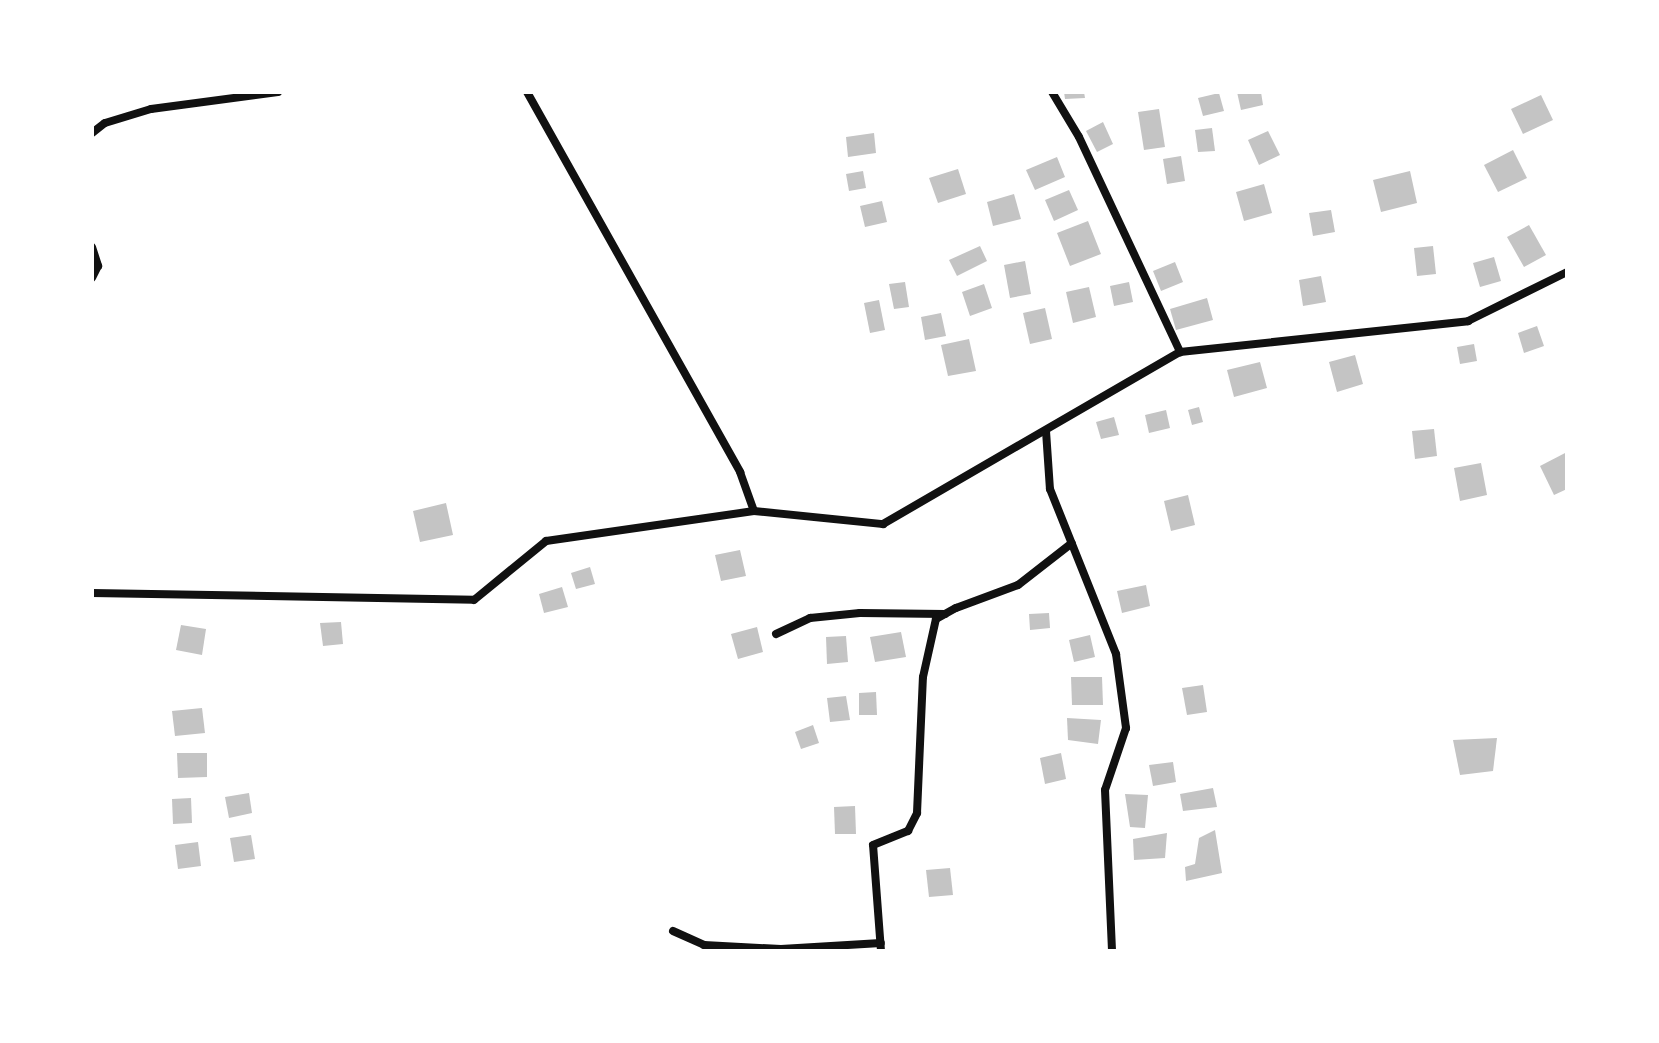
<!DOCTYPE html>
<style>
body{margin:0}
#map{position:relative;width:1659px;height:1043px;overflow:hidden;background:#fff;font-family:Rubik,sans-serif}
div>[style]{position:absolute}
.building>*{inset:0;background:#c4c4c4}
.minor>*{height:8px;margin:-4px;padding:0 4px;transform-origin:4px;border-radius:4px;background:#111}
span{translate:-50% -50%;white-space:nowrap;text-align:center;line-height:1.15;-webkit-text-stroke:6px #fff;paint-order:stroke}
.frame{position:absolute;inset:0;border:94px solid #fff;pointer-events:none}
</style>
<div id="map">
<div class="building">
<div style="clip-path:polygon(1064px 92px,1084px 92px,1085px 98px,1065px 99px)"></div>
<div style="clip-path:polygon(1237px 92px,1261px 92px,1263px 105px,1241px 110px)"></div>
<div style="clip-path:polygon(1219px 93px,1224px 111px,1203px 116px,1198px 98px)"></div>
<div style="clip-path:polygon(1541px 95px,1553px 120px,1523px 134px,1511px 109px)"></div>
<div style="clip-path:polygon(1159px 109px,1165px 147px,1144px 150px,1138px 112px)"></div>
<div style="clip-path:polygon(1103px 122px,1113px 144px,1097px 152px,1086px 131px)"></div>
<div style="clip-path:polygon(1212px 128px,1215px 151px,1198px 152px,1195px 130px)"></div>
<div style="clip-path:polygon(1268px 131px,1280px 155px,1259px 165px,1248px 140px)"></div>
<div style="clip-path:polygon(874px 133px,876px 153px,848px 157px,846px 137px)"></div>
<div style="clip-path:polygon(1513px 150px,1527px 178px,1498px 192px,1484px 165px)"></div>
<div style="clip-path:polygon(1181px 156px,1185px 181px,1167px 184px,1163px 159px)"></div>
<div style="clip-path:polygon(1057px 157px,1065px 177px,1035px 190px,1026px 170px)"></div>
<div style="clip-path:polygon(958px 169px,966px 194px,938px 203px,929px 178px)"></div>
<div style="clip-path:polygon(863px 171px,866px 188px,849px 191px,846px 174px)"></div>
<div style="clip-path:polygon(1410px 171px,1417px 203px,1381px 212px,1373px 180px)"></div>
<div style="clip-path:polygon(1264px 184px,1272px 213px,1244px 221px,1236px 192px)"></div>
<div style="clip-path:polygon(1069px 190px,1078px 210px,1054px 221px,1045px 200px)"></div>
<div style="clip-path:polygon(1014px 194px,1021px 219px,993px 226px,987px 202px)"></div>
<div style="clip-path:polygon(882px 201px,887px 222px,865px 227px,860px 206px)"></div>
<div style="clip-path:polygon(1331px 210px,1335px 232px,1313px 236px,1309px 213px)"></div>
<div style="clip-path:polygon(1088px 221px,1101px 254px,1070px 266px,1057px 233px)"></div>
<div style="clip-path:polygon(1529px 225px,1546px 255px,1524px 267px,1507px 237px)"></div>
<div style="clip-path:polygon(980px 246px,987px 261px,957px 276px,949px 260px)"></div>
<div style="clip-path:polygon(1433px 246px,1436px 274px,1417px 276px,1414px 248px)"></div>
<div style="clip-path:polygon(1494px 257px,1501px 281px,1480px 287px,1473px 263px)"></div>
<div style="clip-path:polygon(1025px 261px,1031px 294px,1010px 298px,1004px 265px)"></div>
<div style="clip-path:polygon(1175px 262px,1183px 282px,1161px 291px,1153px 271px)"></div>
<div style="clip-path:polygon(1321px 276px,1326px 302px,1303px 306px,1299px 280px)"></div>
<div style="clip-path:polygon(905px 282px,909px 307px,894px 309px,889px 284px)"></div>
<div style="clip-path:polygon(1129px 282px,1133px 302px,1114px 306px,1110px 286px)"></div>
<div style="clip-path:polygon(984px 284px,992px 308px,970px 316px,962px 292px)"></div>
<div style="clip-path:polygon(1089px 287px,1096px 317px,1073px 323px,1066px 292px)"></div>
<div style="clip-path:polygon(1207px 298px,1213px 320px,1176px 330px,1170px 309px)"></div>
<div style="clip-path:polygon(879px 300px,885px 330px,870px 333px,864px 303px)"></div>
<div style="clip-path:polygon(1045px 308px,1052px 339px,1030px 344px,1023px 313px)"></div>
<div style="clip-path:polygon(941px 313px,946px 336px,925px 340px,921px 317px)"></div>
<div style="clip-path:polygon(1537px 326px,1544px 346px,1524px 353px,1518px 333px)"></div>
<div style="clip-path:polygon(969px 339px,976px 371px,948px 376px,941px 345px)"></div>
<div style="clip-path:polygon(1474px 344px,1477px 361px,1460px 364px,1457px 347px)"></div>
<div style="clip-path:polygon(1355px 355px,1363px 384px,1337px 392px,1329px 362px)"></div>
<div style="clip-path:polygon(1260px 362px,1267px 388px,1234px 397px,1227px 370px)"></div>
<div style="clip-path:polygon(1199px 407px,1203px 422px,1192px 425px,1188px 410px)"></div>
<div style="clip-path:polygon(1166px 410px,1170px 428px,1149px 433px,1145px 415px)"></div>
<div style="clip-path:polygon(1114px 417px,1119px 435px,1101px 439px,1096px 422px)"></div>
<div style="clip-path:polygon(1434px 429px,1437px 456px,1415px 459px,1412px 431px)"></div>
<div style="clip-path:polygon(1567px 452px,1567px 489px,1554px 495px,1540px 466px)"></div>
<div style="clip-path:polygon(1481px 463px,1487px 495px,1460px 501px,1454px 468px)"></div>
<div style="clip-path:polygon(1188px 495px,1195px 525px,1171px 531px,1164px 501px)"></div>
<div style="clip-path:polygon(446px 503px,453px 535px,420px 542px,413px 511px)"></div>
<div style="clip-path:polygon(740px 550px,746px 576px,721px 581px,715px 555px)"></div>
<div style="clip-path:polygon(590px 567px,595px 584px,576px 589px,571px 573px)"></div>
<div style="clip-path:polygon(1146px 585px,1150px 606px,1122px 613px,1117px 591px)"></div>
<div style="clip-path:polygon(562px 587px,568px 607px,544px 613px,539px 594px)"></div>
<div style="clip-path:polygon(1049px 613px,1050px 628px,1030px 630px,1029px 614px)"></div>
<div style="clip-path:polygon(341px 622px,343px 644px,323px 646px,320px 623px)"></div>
<div style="clip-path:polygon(181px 625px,206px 629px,202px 655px,176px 650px)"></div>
<div style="clip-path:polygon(757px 627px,763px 652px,738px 659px,731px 634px)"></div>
<div style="clip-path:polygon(901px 632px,906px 657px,875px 662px,870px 637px)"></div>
<div style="clip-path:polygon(1090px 635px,1095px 657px,1074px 662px,1069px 640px)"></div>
<div style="clip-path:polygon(846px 636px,848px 662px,827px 664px,826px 637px)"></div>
<div style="clip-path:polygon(1071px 677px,1102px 677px,1103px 705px,1072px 705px)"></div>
<div style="clip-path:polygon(1203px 685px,1207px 712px,1187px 715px,1182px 688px)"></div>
<div style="clip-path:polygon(876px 692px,877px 715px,859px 715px,859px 693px)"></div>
<div style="clip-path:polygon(846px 696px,850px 720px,830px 722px,827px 698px)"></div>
<div style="clip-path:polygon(202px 708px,205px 733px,175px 736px,172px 711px)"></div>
<div style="clip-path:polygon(1067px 718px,1101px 720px,1098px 744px,1068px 740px)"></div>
<div style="clip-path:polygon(813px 725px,819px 743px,801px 749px,795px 732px)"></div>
<div style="clip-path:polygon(1497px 738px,1493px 771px,1460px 775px,1453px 740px)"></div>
<div style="clip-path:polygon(177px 753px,207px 753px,207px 777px,178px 778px)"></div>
<div style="clip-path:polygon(1061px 753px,1066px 779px,1045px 784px,1040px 758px)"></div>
<div style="clip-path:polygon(1173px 762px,1176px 782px,1153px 786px,1149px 765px)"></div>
<div style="clip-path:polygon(1213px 788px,1217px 807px,1183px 811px,1180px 794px)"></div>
<div style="clip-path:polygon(249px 793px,252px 813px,229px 818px,225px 797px)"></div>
<div style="clip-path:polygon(1125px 794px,1148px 795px,1145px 828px,1130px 827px)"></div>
<div style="clip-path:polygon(191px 798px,192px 823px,173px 824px,172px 799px)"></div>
<div style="clip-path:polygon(855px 806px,856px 834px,835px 834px,834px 807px)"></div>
<div style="clip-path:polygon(1215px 830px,1222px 873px,1186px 881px,1185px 867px,1195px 864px,1199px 838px)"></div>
<div style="clip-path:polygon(1167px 833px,1165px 858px,1134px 860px,1133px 839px)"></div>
<div style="clip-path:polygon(251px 835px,255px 859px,234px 862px,230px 838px)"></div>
<div style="clip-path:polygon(198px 842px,201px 866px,178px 869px,175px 845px)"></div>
<div style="clip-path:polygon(950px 868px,953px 895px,929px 897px,926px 870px)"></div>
</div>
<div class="minor">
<div style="left:527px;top:92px;width:436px;rotate:60.7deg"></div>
<div style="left:740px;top:472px;width:41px;rotate:70.3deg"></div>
<div style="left:1052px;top:92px;width:52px;rotate:59deg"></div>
<div style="left:1079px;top:137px;width:238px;rotate:64.8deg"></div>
<div style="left:92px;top:133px;width:16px;rotate:-38deg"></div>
<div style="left:105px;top:123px;width:48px;rotate:-16.9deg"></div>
<div style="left:151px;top:109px;width:128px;rotate:-7.6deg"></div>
<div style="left:92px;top:247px;width:20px;rotate:72deg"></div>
<div style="left:98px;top:266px;width:13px;rotate:117deg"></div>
<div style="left:1046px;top:431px;width:58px;rotate:86.1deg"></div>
<div style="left:1050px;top:489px;width:178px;rotate:68.2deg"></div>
<div style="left:1116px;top:654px;width:75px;rotate:82.3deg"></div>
<div style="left:1126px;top:728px;width:65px;rotate:108.7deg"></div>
<div style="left:1105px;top:790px;width:161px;rotate:87.5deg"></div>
<div style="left:92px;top:593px;width:382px;rotate:1deg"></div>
<div style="left:474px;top:600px;width:93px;rotate:-39.3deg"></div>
<div style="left:546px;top:541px;width:210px;rotate:-8.2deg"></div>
<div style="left:754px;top:511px;width:130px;rotate:5.8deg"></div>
<div style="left:883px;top:524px;width:343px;rotate:-30.1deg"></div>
<div style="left:1180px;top:352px;width:290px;rotate:-6.1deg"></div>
<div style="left:1468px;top:321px;width:110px;rotate:-26.3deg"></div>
<div style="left:776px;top:634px;width:38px;rotate:-25deg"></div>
<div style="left:810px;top:618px;width:50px;rotate:-5.7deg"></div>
<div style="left:860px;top:613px;width:85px;rotate:0.7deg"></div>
<div style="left:673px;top:931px;width:34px;rotate:24deg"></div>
<div style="left:704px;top:945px;width:77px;rotate:3deg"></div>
<div style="left:781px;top:949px;width:100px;rotate:-3.4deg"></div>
<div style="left:881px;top:951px;width:106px;rotate:-94.3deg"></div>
<div style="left:873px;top:845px;width:38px;rotate:-22deg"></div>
<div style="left:908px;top:831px;width:20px;rotate:-63deg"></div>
<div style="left:917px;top:813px;width:136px;rotate:-87.5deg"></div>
<div style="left:923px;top:677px;width:59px;rotate:-77.4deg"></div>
<div style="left:936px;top:619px;width:23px;rotate:-29deg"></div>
<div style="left:956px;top:608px;width:66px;rotate:-20.4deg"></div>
<div style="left:1018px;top:585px;width:68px;rotate:-37.9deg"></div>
</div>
<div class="frame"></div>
</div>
